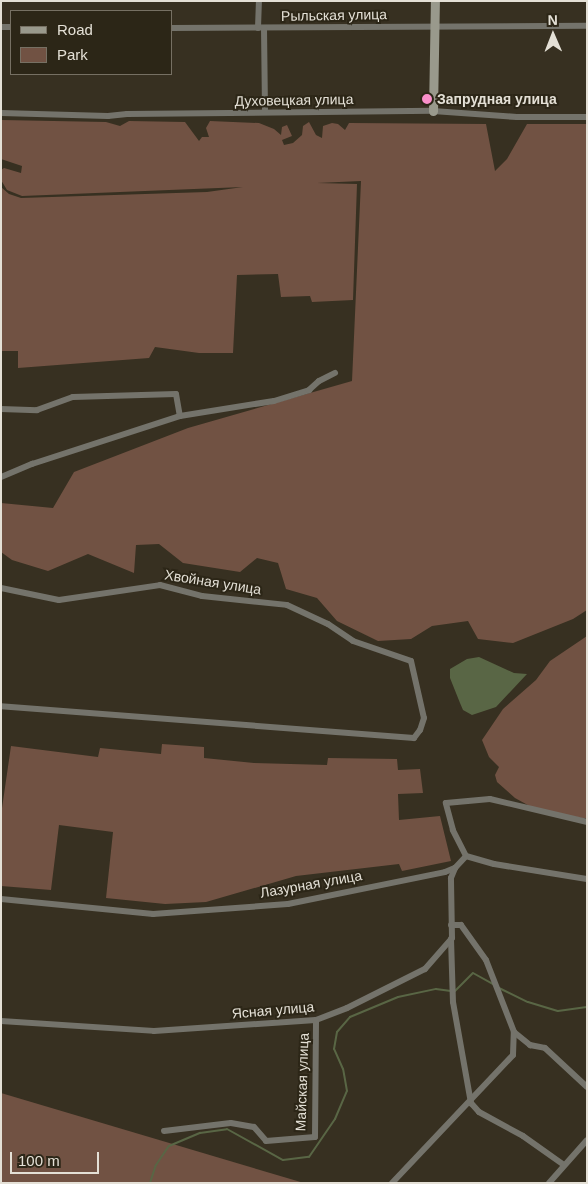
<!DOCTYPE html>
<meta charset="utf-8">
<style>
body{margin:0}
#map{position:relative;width:588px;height:1184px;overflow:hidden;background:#373021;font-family:Helvetica,sans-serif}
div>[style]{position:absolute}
.green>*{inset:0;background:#715243}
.water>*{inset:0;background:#596645}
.stream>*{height:2px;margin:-1px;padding:0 1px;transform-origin:1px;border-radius:1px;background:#596645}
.street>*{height:6px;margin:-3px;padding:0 3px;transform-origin:3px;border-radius:3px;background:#74736b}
.secondary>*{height:9px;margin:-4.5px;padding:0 4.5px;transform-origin:4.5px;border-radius:4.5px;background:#99998c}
.dots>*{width:14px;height:14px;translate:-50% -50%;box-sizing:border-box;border:2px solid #2c2617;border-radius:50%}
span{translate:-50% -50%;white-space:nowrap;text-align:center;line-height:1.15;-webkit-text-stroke:4px #2c2617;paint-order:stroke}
.street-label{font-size:14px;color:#e4e0d6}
.poi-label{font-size:14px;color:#e4e0d6;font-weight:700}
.left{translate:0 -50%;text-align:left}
.frame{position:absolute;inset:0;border:2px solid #e4e0d6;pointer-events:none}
.legend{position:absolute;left:10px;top:10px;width:162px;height:65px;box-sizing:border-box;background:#2c2617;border:1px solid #767063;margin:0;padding:6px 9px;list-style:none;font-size:15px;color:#e4e0d6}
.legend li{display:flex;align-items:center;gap:10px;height:25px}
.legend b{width:25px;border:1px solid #767063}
.north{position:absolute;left:528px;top:10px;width:50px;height:50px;-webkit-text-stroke:4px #2c2617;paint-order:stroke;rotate:359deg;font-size:14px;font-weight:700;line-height:20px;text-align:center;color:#e4e0d6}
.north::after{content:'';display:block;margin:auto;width:18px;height:22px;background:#e4e0d6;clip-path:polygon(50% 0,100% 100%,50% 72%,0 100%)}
.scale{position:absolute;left:10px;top:1152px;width:89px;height:22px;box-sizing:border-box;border:2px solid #e4e0d6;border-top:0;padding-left:6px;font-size:15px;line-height:18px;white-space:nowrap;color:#e4e0d6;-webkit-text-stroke:4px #2c2617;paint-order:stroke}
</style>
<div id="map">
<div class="green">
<div style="clip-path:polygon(1px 120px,106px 122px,120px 126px,129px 121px,185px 122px,199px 141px,202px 137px,209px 137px,206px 128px,210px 121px,259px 123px,274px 129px,281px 135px,282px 127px,287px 125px,292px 136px,282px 140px,284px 145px,293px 143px,302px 135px,303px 126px,309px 122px,316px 135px,322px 138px,323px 126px,332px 123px,338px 124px,345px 130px,349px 123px,486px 124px,495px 171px,507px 159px,527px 124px,587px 124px,587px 610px,573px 619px,513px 643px,478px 639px,468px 621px,432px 626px,411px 639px,378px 641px,337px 621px,317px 598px,286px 589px,278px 563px,257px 558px,240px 572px,183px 563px,159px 544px,136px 545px,134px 573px,88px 554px,48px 571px,12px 560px,1px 552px,1px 503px,53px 508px,74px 472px,188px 428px,352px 381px,361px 181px,317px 183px,357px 184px,353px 300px,312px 302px,310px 296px,281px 297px,278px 274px,237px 275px,233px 353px,199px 353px,155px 347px,149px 358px,18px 368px,18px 351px,1px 351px,1px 187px,9px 194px,21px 198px,207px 192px,243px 187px,22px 196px,7px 190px,1px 180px,1px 170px,4px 168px,21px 173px,22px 166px,1px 159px)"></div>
<div style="clip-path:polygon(587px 636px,587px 818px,582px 818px,535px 809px,515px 798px,497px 782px,495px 775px,499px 767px,489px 757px,482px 740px,503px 709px,536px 680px,550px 661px)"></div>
<div style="clip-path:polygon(162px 744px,204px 747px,204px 758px,254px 763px,327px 765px,328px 758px,397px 759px,398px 770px,420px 769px,423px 793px,398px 794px,399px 820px,440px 816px,451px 861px,402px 871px,399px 864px,296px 876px,206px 902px,165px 904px,106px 898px,113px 832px,59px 825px,51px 890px,1px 886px,1px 815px,11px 746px,98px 757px,100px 748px,161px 754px)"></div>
<div style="clip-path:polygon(1px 1093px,304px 1183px,1px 1183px)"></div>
</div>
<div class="water">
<div style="clip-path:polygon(479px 657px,514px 673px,527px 674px,496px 707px,472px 715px,463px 710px,460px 703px,450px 678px,450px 669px,467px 659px)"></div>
</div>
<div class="stream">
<div style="left:499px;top:988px;width:32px;rotate:26deg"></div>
<div style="left:528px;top:1002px;width:31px;rotate:17deg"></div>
<div style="left:558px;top:1011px;width:29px;rotate:-8deg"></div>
<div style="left:455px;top:991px;width:25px;rotate:-45deg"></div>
<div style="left:473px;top:973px;width:23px;rotate:29deg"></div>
<div style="left:150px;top:1183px;width:19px;rotate:-72deg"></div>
<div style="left:156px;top:1165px;width:23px;rotate:-56deg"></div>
<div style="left:169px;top:1146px;width:34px;rotate:-23deg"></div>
<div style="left:200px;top:1133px;width:27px;rotate:-8deg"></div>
<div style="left:227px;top:1129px;width:64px;rotate:29deg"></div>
<div style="left:283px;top:1160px;width:26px;rotate:-7deg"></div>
<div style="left:309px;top:1157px;width:46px;rotate:-55.6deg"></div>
<div style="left:335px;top:1119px;width:30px;rotate:-67deg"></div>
<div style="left:347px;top:1091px;width:22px;rotate:-100deg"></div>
<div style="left:343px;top:1069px;width:22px;rotate:-114deg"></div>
<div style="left:334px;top:1049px;width:17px;rotate:-80deg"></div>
<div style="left:337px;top:1032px;width:20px;rotate:-49deg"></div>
<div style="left:350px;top:1017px;width:52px;rotate:-22.6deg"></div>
<div style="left:398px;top:997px;width:39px;rotate:-12deg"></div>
<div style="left:436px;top:989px;width:15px;rotate:8deg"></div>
</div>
<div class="street">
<div style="left:1px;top:27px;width:10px"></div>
<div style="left:171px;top:28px;width:416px;rotate:-0.3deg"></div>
<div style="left:258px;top:28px;width:27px;rotate:-88deg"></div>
<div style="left:264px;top:28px;width:84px;rotate:89.3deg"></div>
<div style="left:1px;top:113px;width:107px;rotate:1.6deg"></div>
<div style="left:108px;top:116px;width:19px;rotate:-6deg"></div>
<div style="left:127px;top:114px;width:306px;rotate:-0.6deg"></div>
<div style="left:433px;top:111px;width:84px;rotate:4.1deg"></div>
<div style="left:517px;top:117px;width:70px"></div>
<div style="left:1px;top:409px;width:36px;rotate:2deg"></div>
<div style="left:37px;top:410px;width:38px;rotate:-20deg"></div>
<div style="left:73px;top:397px;width:103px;rotate:-1.7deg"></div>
<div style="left:176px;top:394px;width:22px;rotate:80deg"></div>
<div style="left:1px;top:477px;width:34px;rotate:-23deg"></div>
<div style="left:32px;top:464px;width:156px;rotate:-18deg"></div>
<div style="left:180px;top:416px;width:95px;rotate:-9.1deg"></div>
<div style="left:274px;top:401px;width:37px;rotate:-17deg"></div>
<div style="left:309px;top:390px;width:13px;rotate:-42deg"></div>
<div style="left:319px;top:381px;width:18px;rotate:-27deg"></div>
<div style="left:1px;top:588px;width:59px;rotate:11.7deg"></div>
<div style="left:59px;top:600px;width:102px;rotate:-8.4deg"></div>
<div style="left:160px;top:585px;width:43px;rotate:14.7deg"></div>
<div style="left:202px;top:596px;width:85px;rotate:6deg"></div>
<div style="left:287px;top:605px;width:45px;rotate:24.9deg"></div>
<div style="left:328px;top:624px;width:30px;rotate:34deg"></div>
<div style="left:353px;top:641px;width:61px;rotate:19deg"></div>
<div style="left:411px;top:661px;width:58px;rotate:77.2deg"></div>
<div style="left:424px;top:718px;width:13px;rotate:108deg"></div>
<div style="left:420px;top:730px;width:10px;rotate:127deg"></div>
<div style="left:414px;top:738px;width:414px;rotate:-175.6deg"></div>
<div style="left:466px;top:856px;width:29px;rotate:-117deg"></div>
<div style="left:453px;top:830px;width:28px;rotate:-105deg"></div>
<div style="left:446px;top:803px;width:44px;rotate:-5.2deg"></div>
<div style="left:490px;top:799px;width:100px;rotate:13.3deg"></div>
<div style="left:1px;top:899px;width:153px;rotate:5.6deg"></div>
<div style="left:153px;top:914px;width:135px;rotate:-4.2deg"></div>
<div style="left:288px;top:904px;width:160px;rotate:-11.5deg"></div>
<div style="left:445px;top:872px;width:11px;rotate:-22deg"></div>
<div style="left:455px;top:868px;width:16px;rotate:-47deg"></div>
<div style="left:466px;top:856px;width:29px;rotate:16deg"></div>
<div style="left:494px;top:864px;width:94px;rotate:9.2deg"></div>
<div style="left:451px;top:925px;width:10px"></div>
<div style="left:461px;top:925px;width:43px;rotate:54.5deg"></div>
<div style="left:486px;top:960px;width:77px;rotate:68.7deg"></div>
<div style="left:514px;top:1032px;width:21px;rotate:39deg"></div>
<div style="left:530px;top:1045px;width:15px;rotate:11deg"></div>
<div style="left:545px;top:1048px;width:57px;rotate:42.9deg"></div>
<div style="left:451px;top:939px;width:63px;rotate:88.2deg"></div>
<div style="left:453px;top:1002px;width:103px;rotate:79.9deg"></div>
<div style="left:471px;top:1103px;width:12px;rotate:48deg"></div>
<div style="left:479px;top:1112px;width:50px;rotate:28.6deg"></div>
<div style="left:523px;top:1136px;width:50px;rotate:35.3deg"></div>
<div style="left:1px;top:1021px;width:153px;rotate:3.7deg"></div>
<div style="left:154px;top:1031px;width:162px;rotate:-3.9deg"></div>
<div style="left:316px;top:1020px;width:33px;rotate:-21deg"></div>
<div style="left:347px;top:1008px;width:87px;rotate:-26.6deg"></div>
<div style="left:425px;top:969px;width:41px;rotate:-48.9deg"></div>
<div style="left:452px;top:938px;width:60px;rotate:-91deg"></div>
<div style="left:451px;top:878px;width:11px;rotate:-68deg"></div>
<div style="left:164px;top:1131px;width:67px;rotate:-6.8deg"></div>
<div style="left:231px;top:1123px;width:23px;rotate:10deg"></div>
<div style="left:254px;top:1127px;width:18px;rotate:49deg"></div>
<div style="left:266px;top:1141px;width:49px;rotate:-4.7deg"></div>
<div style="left:315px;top:1137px;width:117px;rotate:-89.5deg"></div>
<div style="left:392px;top:1183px;width:176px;rotate:-46.6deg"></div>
<div style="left:513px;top:1055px;width:23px;rotate:-88deg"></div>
<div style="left:549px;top:1183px;width:57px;rotate:-48.5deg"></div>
</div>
<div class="secondary">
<div style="left:433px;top:111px;width:110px;rotate:-89deg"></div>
</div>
<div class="dots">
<div style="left:427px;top:99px;background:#f98fc9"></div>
</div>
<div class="street-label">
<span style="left:334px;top:15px;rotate:-1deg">Рыльская улица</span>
<span style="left:294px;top:100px;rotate:-1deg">Духовецкая улица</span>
<span style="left:213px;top:582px;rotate:9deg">Хвойная улица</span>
<span style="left:311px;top:884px;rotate:-10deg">Лазурная улица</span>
<span style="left:273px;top:1010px;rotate:-5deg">Ясная улица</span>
<span style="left:302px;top:1082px;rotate:-88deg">Майская улица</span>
</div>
<div class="poi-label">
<span class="left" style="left:437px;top:99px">Запрудная улица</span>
</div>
<div class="frame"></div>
<ul class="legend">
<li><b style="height:6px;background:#99998c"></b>Road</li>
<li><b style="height:14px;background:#715243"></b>Park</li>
</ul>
<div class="north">N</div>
<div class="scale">100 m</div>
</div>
